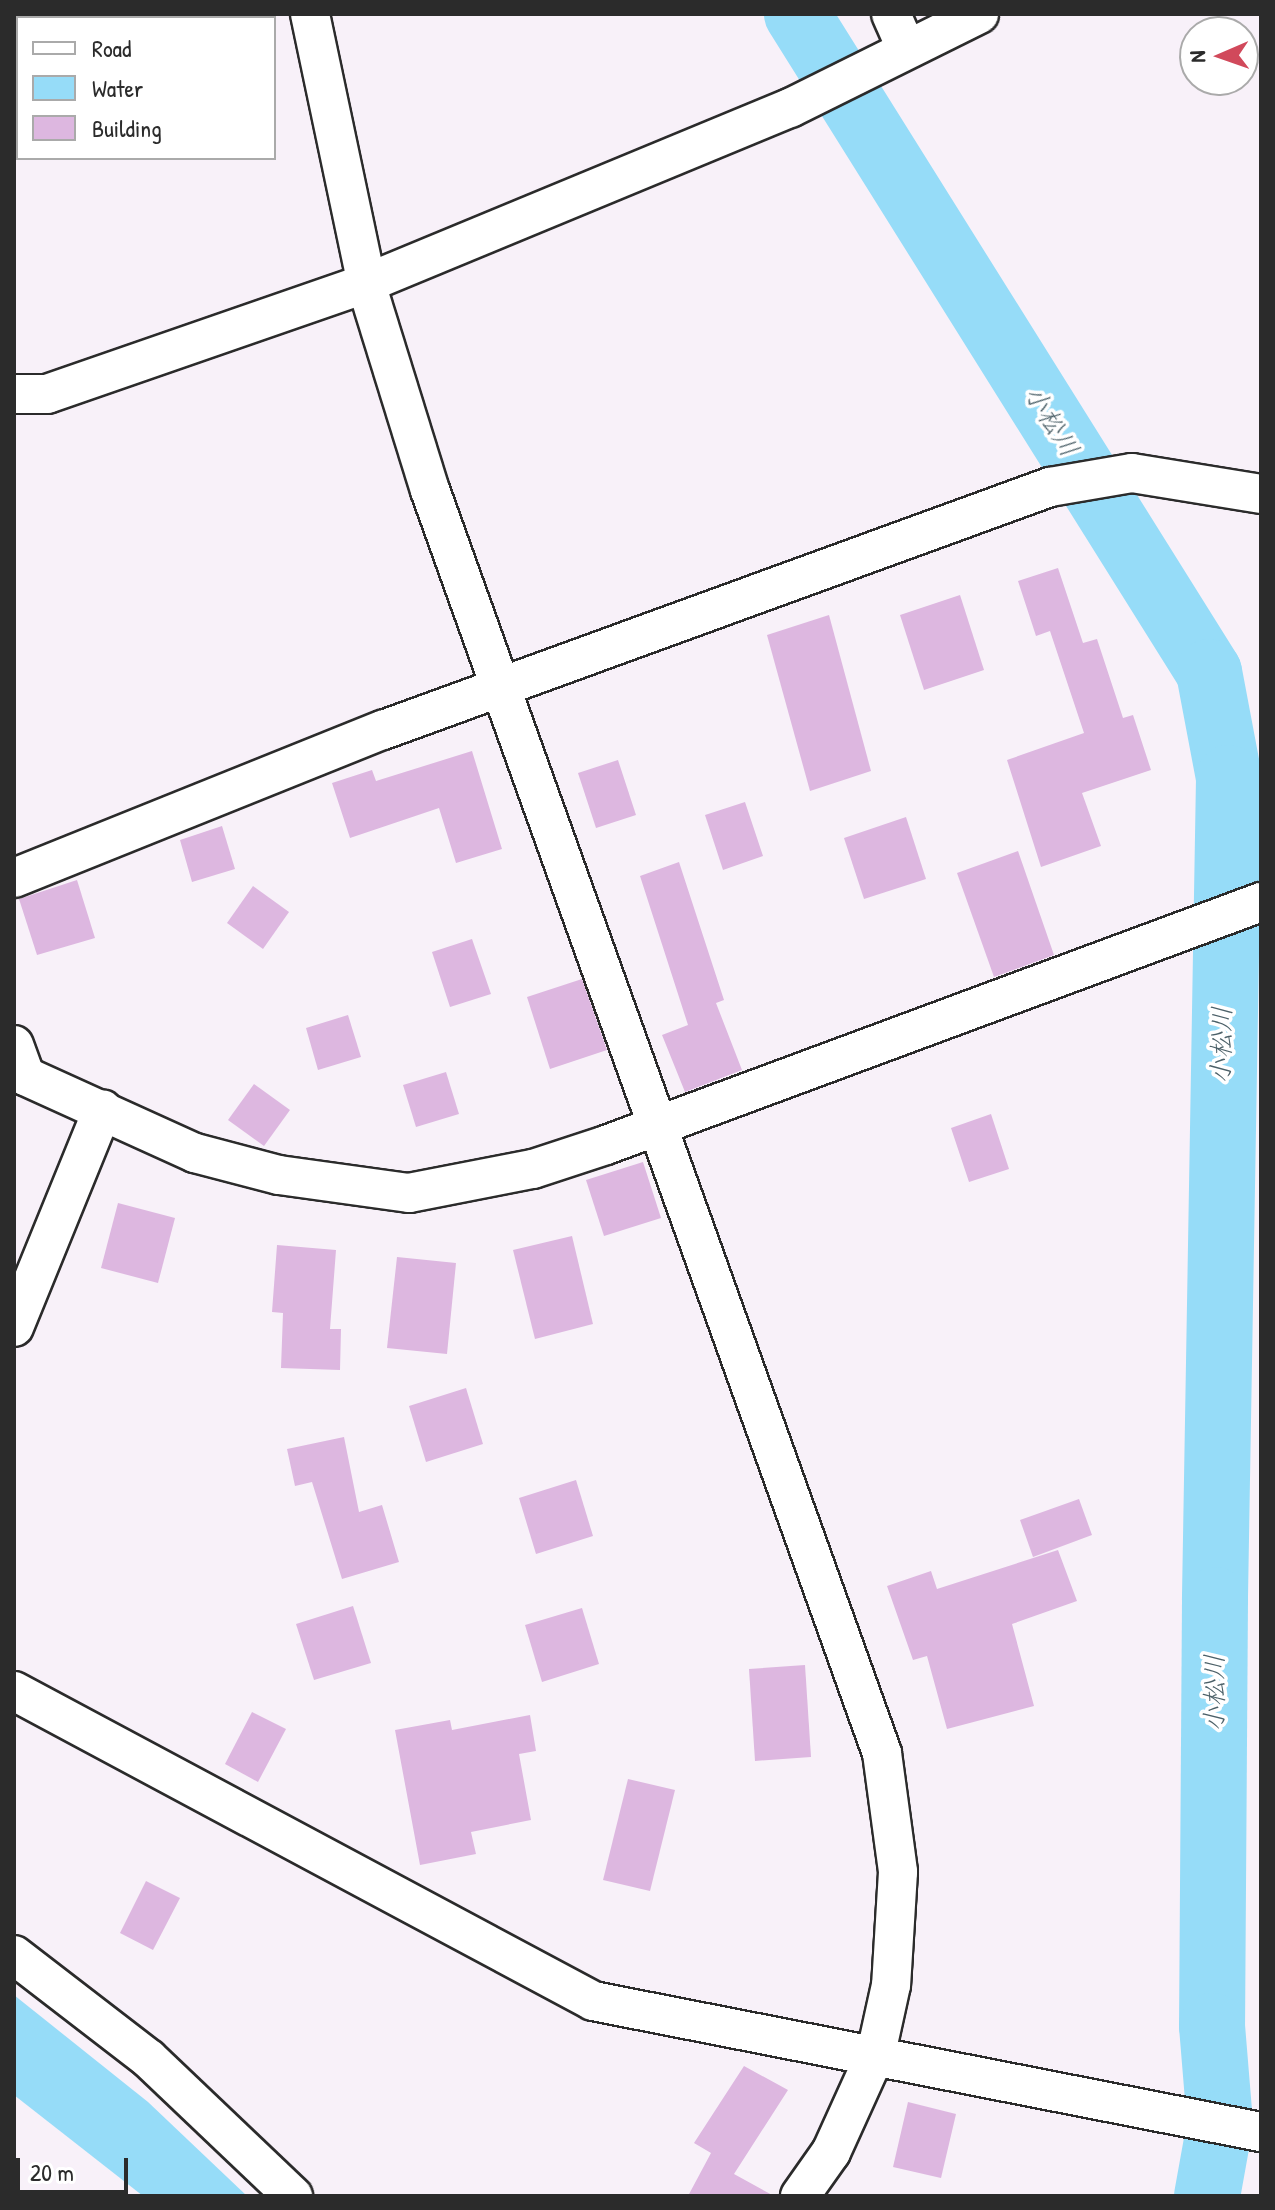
<!DOCTYPE html>
<meta charset="utf-8">
<style>
body{margin:0}
#map{position:relative;width:1275px;height:2210px;overflow:hidden;background:#f8f1f9;font-family:"Patrick Hand","Klee One",sans-serif}
div>[style]{position:absolute}
.water>*{inset:0;background:#96dcf8}
.river>*{height:66px;margin:-33px;padding:0 33px;transform-origin:33px;border-radius:33px;background:#96dcf8}
.building>*{inset:0;background:#ddb7e0}
.roads{filter:drop-shadow(2px 0 #2b2b2b) drop-shadow(-2px 0 #2b2b2b) drop-shadow(0 2px #2b2b2b) drop-shadow(0 -2px #2b2b2b)}
.street>*{height:38px;margin:-19px;padding:0 19px;transform-origin:19px;border-radius:19px;background:#fff}
span{translate:-50% -50%;white-space:nowrap;text-align:center;line-height:1.15;-webkit-text-stroke:7px #fff;paint-order:stroke}
.water-label{font-size:26px;color:#4b6068;font-style:italic}
.frame{position:absolute;inset:0;border:16px solid #2b2b2b;pointer-events:none}
.legend{position:absolute;left:16px;top:16px;width:260px;height:144px;box-sizing:border-box;background:#fff;border:2px solid #aaa;margin:0;padding:10px 14px;list-style:none;font-size:24px;color:#2b2b2b}
.legend li{display:flex;align-items:center;gap:16px;height:40px}
.legend b{width:40px;border:2px solid #aaa}
.north{position:absolute;left:1179px;top:16px;width:80px;height:80px;box-sizing:border-box;background:#fff;border:2px solid #aaa;border-radius:50%;rotate:268deg;font-size:22px;font-weight:700;line-height:32px;text-align:center;color:#2b2b2b}
.north::after{content:'';display:block;margin:auto;width:28px;height:36px;background:#d1495b;clip-path:polygon(50% 0,100% 100%,50% 72%,0 100%)}
.scale{position:absolute;left:16px;top:2158px;width:112px;height:36px;box-sizing:border-box;border:4px solid #2b2b2b;border-top:0;padding-left:10px;font-size:24px;line-height:28px;white-space:nowrap;color:#2b2b2b;-webkit-text-stroke:6px #fff;paint-order:stroke}
</style>
<div id="map">
<div class="water">
<div style="clip-path:polygon(14px 1995px,148px 2102px,247px 2196px,143px 2196px,14px 2095px)"></div>
</div>
<div class="river">
<div style="left:797px;top:14px;width:776px;rotate:57.95deg"></div>
<div style="left:1209px;top:672px;width:108px;rotate:79.3deg"></div>
<div style="left:1229px;top:778px;width:822px;rotate:90.98deg"></div>
<div style="left:1215px;top:1600px;width:426px;rotate:90.4deg"></div>
<div style="left:1212px;top:2026px;width:98px;rotate:85.3deg"></div>
<div style="left:1220px;top:2124px;width:73px;rotate:100.2deg"></div>
</div>
<div class="building">
<div style="clip-path:polygon(1058px 568px,1083px 643px,1097px 639px,1123px 718px,1133px 715px,1151px 770px,1082px 793px,1101px 846px,1041px 867px,1007px 760px,1084px 733px,1050px 631px,1036px 636px,1018px 581px)"></div>
<div style="clip-path:polygon(960px 595px,984px 670px,924px 690px,900px 615px)"></div>
<div style="clip-path:polygon(829px 615px,871px 771px,810px 791px,767px 635px)"></div>
<div style="clip-path:polygon(472px 751px,502px 849px,456px 863px,439px 808px,350px 838px,332px 783px,372px 770px,376px 781px)"></div>
<div style="clip-path:polygon(618px 760px,636px 815px,596px 828px,578px 773px)"></div>
<div style="clip-path:polygon(745px 802px,763px 856px,723px 870px,705px 815px)"></div>
<div style="clip-path:polygon(906px 817px,926px 879px,864px 899px,844px 838px)"></div>
<div style="clip-path:polygon(222px 826px,235px 869px,192px 882px,180px 840px)"></div>
<div style="clip-path:polygon(1018px 851px,1054px 955px,994px 977px,957px 873px)"></div>
<div style="clip-path:polygon(679px 862px,724px 1000px,716px 1003px,742px 1070px,685px 1092px,662px 1035px,688px 1025px,640px 876px)"></div>
<div style="clip-path:polygon(77px 880px,95px 938px,37px 955px,19px 899px)"></div>
<div style="clip-path:polygon(253px 886px,289px 912px,263px 949px,227px 923px)"></div>
<div style="clip-path:polygon(472px 939px,491px 994px,450px 1007px,432px 952px)"></div>
<div style="clip-path:polygon(582px 979px,607px 1050px,550px 1069px,527px 997px)"></div>
<div style="clip-path:polygon(348px 1015px,361px 1057px,318px 1070px,306px 1028px)"></div>
<div style="clip-path:polygon(446px 1072px,459px 1114px,416px 1127px,403px 1085px)"></div>
<div style="clip-path:polygon(254px 1084px,290px 1110px,264px 1146px,228px 1120px)"></div>
<div style="clip-path:polygon(991px 1114px,1009px 1169px,969px 1182px,951px 1128px)"></div>
<div style="clip-path:polygon(643px 1162px,661px 1218px,604px 1236px,586px 1180px)"></div>
<div style="clip-path:polygon(118px 1203px,175px 1218px,158px 1283px,101px 1268px)"></div>
<div style="clip-path:polygon(572px 1236px,593px 1324px,535px 1339px,513px 1250px)"></div>
<div style="clip-path:polygon(277px 1245px,336px 1250px,330px 1329px,341px 1329px,340px 1370px,281px 1368px,283px 1313px,272px 1312px)"></div>
<div style="clip-path:polygon(397px 1257px,456px 1263px,447px 1354px,387px 1348px)"></div>
<div style="clip-path:polygon(466px 1388px,483px 1444px,426px 1462px,409px 1406px)"></div>
<div style="clip-path:polygon(344px 1437px,359px 1512px,382px 1505px,399px 1562px,342px 1579px,312px 1482px,295px 1486px,287px 1449px)"></div>
<div style="clip-path:polygon(576px 1480px,593px 1536px,536px 1554px,519px 1498px)"></div>
<div style="clip-path:polygon(1079px 1499px,1092px 1535px,1033px 1557px,1020px 1520px)"></div>
<div style="clip-path:polygon(1058px 1550px,1077px 1601px,1012px 1624px,1034px 1706px,947px 1729px,927px 1656px,913px 1660px,887px 1586px,931px 1571px,937px 1589px)"></div>
<div style="clip-path:polygon(353px 1606px,371px 1663px,314px 1680px,296px 1624px)"></div>
<div style="clip-path:polygon(582px 1608px,599px 1664px,542px 1682px,525px 1625px)"></div>
<div style="clip-path:polygon(805px 1665px,811px 1757px,755px 1761px,749px 1669px)"></div>
<div style="clip-path:polygon(252px 1712px,286px 1729px,258px 1782px,225px 1764px)"></div>
<div style="clip-path:polygon(530px 1715px,536px 1751px,519px 1754px,531px 1820px,471px 1832px,476px 1854px,420px 1865px,395px 1730px,450px 1720px,452px 1730px)"></div>
<div style="clip-path:polygon(628px 1779px,675px 1790px,650px 1891px,603px 1880px)"></div>
<div style="clip-path:polygon(146px 1881px,180px 1898px,153px 1950px,120px 1933px)"></div>
<div style="clip-path:polygon(744px 2066px,788px 2090px,734px 2174px,774px 2196px,688px 2196px,711px 2153px,694px 2143px)"></div>
<div style="clip-path:polygon(908px 2102px,956px 2114px,941px 2178px,893px 2167px)"></div>
</div>
<div class="roads">
<div class="street">
<div style="left:310px;top:14px;width:282px;rotate:78.1deg"></div>
<div style="left:368px;top:290px;width:209px;rotate:72.8deg"></div>
<div style="left:430px;top:490px;width:1341px;rotate:70.31deg"></div>
<div style="left:882px;top:1753px;width:120px;rotate:82.3deg"></div>
<div style="left:898px;top:1872px;width:113px;rotate:93.5deg"></div>
<div style="left:891px;top:1985px;width:70px;rotate:102.4deg"></div>
<div style="left:876px;top:2053px;width:109px;rotate:114.4deg"></div>
<div style="left:831px;top:2152px;width:54px;rotate:125.2deg"></div>
<div style="left:891px;top:14px;width:37px;rotate:66deg"></div>
<div style="left:14px;top:394px;width:33px"></div>
<div style="left:47px;top:394px;width:339px;rotate:-19.1deg"></div>
<div style="left:367px;top:283px;width:458px;rotate:-22.5deg"></div>
<div style="left:790px;top:108px;width:211px;rotate:-26.4deg"></div>
<div style="left:14px;top:878px;width:398px;rotate:-21.9deg"></div>
<div style="left:383px;top:730px;width:710px;rotate:-20.02deg"></div>
<div style="left:1050px;top:487px;width:83px;rotate:-9.7deg"></div>
<div style="left:1132px;top:473px;width:131px;rotate:9.2deg"></div>
<div style="left:14px;top:1045px;width:33px;rotate:70deg"></div>
<div style="left:25px;top:1076px;width:187px;rotate:24.4deg"></div>
<div style="left:195px;top:1153px;width:87px;rotate:14.7deg"></div>
<div style="left:279px;top:1175px;width:131px;rotate:7.9deg"></div>
<div style="left:409px;top:1193px;width:126px;rotate:-11deg"></div>
<div style="left:533px;top:1169px;width:77px;rotate:-18.2deg"></div>
<div style="left:606px;top:1145px;width:699px;rotate:-20.35deg"></div>
<div style="left:14px;top:1327px;width:235px;rotate:-67.8deg"></div>
<div style="left:14px;top:1691px;width:657px;rotate:28.16deg"></div>
<div style="left:593px;top:2001px;width:681px;rotate:11.1deg"></div>
<div style="left:14px;top:1955px;width:170px;rotate:37.6deg"></div>
<div style="left:149px;top:2059px;width:199px;rotate:43.6deg"></div>
</div>
</div>
<div class="water-label">
<span style="left:1052px;top:421px;rotate:58deg">小松川</span>
<span style="left:1221px;top:1045px;rotate:-89deg">小松川</span>
<span style="left:1214px;top:1693px;rotate:-90deg">小松川</span>
</div>
<div class="frame"></div>
<ul class="legend">
<li><b style="height:10px;background:#fff"></b>Road</li>
<li><b style="height:22px;background:#96dcf8"></b>Water</li>
<li><b style="height:22px;background:#ddb7e0"></b>Building</li>
</ul>
<div class="north">N</div>
<div class="scale">20 m</div>
</div>
